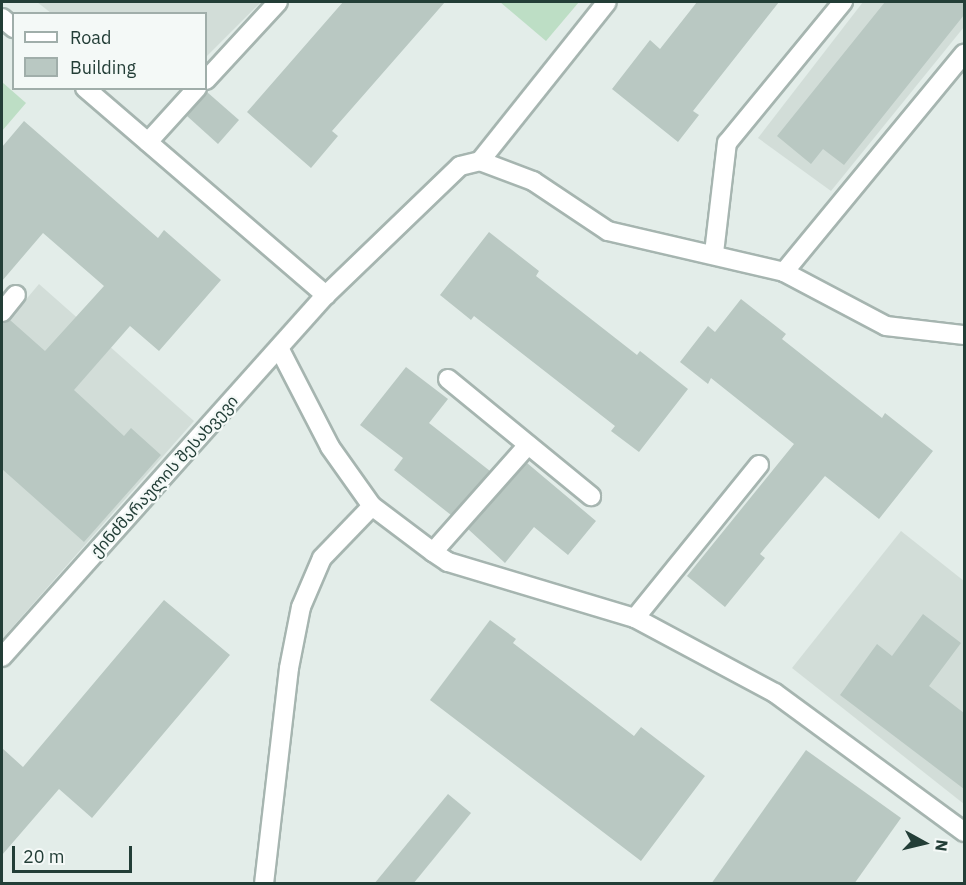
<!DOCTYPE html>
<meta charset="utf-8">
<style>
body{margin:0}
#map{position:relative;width:966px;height:885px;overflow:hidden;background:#e3ede9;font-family:"IBM Plex Sans","Noto Sans Georgian",sans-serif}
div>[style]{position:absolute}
.built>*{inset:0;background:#d2ddd8}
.green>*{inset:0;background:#bddec5}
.building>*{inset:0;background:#b9c8c2}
.roads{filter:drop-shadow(2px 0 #a6b5b0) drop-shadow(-2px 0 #a6b5b0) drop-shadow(0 2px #a6b5b0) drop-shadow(0 -2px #a6b5b0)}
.lane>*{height:18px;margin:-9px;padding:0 9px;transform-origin:9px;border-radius:9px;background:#fff}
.street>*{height:18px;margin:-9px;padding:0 9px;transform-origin:9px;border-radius:9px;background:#fff}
span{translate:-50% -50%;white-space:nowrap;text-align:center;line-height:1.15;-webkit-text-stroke:4.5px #f4f9f7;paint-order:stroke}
.street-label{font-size:16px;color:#233e37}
.frame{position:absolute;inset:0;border:3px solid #233e37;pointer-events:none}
.legend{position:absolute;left:12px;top:12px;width:195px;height:78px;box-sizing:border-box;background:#f4f9f7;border:2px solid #a0aeaa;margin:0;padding:8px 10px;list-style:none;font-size:18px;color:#233e37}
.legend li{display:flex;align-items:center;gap:12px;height:30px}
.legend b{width:30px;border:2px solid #a0aeaa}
.north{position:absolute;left:894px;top:813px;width:60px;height:60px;-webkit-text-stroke:4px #f4f9f7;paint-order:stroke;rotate:98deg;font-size:16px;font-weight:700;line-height:24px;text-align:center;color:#233e37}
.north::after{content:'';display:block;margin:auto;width:21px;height:27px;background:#233e37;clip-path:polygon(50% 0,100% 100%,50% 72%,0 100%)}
.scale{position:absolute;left:12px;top:846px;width:120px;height:27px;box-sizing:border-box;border:3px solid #233e37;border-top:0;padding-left:8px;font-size:18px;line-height:21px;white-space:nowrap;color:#233e37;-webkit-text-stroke:4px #f4f9f7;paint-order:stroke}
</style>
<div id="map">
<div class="built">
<div style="clip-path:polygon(37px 2px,261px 2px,206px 57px,206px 14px,51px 13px)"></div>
<div style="clip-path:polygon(863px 2px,964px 2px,964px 27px,831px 191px,758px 138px)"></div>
<div style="clip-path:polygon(39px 284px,194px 421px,2px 639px,2px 328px)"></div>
<div style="clip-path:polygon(901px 531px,964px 581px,964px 804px,792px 668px)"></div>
</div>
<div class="green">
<div style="clip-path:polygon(500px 2px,579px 2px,546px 41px)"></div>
<div style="clip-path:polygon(2px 82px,26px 103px,2px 131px)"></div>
</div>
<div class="building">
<div style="clip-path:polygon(343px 2px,445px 2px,332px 131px,338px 136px,311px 168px,247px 112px)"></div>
<div style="clip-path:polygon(697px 2px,779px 2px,693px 111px,699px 115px,678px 142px,612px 89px,650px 40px,660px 49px)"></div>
<div style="clip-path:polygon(885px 2px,964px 2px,964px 15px,844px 165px,823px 149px,811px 164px,777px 136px)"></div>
<div style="clip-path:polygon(207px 92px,239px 120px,218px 144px,187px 116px)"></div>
<div style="clip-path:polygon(24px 121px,158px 238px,164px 230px,221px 280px,159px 351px,130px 326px,74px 390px,124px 436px,131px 428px,161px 455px,84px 542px,2px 469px,2px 323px,10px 320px,45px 351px,104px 286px,43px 233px,2px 281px,2px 147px)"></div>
<div style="clip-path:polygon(489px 232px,539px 271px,536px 276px,637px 355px,640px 351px,688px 389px,639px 452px,611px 431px,615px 426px,474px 316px,471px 320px,440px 295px)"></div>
<div style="clip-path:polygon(741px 299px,786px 334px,782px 339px,882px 418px,885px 413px,933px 451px,879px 519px,825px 476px,760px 554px,765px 558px,725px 607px,687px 576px,794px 444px,711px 378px,708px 384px,680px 362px,708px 326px,715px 332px)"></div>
<div style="clip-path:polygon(406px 367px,448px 399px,429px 423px,490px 471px,451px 515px,394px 470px,403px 458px,360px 425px)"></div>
<div style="clip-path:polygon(527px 463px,596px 521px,568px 555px,534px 527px,505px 563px,468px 529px)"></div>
<div style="clip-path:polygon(164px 600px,230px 655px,92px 818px,59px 789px,2px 855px,2px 748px,23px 767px)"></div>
<div style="clip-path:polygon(923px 614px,961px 643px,929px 686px,964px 713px,964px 789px,840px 695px,877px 644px,892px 656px)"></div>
<div style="clip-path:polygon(490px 620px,516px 639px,513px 643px,634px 736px,641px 727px,705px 776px,641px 861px,430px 700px)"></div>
<div style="clip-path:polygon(806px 750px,901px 818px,854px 884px,711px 884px)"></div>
<div style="clip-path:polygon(448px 794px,471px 813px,413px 884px,374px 884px)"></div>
</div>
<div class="roads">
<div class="lane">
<div style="left:206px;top:80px;width:106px;rotate:-47.3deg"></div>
<div style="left:148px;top:142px;width:73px;rotate:-47.8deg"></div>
<div style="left:480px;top:161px;width:203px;rotate:-51.4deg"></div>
<div style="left:714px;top:253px;width:111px;rotate:-83.3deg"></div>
<div style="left:727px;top:143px;width:183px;rotate:-50.6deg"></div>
<div style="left:784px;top:272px;width:283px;rotate:-50.5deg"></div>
<div style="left:2px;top:312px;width:22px;rotate:-51deg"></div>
<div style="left:279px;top:348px;width:111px;rotate:62.7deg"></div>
<div style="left:330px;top:447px;width:72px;rotate:54.6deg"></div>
<div style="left:372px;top:506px;width:76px;rotate:37deg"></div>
<div style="left:433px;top:552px;width:18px;rotate:34deg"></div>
<div style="left:448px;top:562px;width:195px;rotate:16.7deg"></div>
<div style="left:635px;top:618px;width:159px;rotate:28.2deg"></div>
<div style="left:775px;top:693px;width:235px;rotate:36.3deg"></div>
<div style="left:448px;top:379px;width:185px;rotate:39.3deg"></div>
<div style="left:433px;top:552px;width:143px;rotate:-48.4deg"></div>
<div style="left:635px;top:618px;width:197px;rotate:-51deg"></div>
<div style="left:264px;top:884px;width:217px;rotate:-83.4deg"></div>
<div style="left:289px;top:668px;width:62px;rotate:-78.9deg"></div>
<div style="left:301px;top:607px;width:53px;rotate:-66.8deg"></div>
<div style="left:322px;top:558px;width:72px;rotate:-46.1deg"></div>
</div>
<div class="street">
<div style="left:2px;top:18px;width:16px;rotate:40deg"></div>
<div style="left:85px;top:88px;width:318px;rotate:40.7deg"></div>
<div style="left:2px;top:657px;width:486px;rotate:-48.2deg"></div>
<div style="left:326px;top:295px;width:186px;rotate:-43.9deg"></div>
<div style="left:460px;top:166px;width:21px;rotate:-14deg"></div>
<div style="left:480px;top:161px;width:57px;rotate:20.7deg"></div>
<div style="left:533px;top:181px;width:90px;rotate:33.7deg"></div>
<div style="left:608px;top:231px;width:181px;rotate:13.1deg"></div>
<div style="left:784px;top:272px;width:115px;rotate:27.9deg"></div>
<div style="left:886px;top:326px;width:79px;rotate:6.6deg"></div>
</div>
</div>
<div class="street-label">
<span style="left:164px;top:476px;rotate:-48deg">ქინძმარაულის შესახვევი</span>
</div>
<div class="frame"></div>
<ul class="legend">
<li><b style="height:8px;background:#fff"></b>Road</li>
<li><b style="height:16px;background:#b9c8c2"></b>Building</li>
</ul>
<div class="north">N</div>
<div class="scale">20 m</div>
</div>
